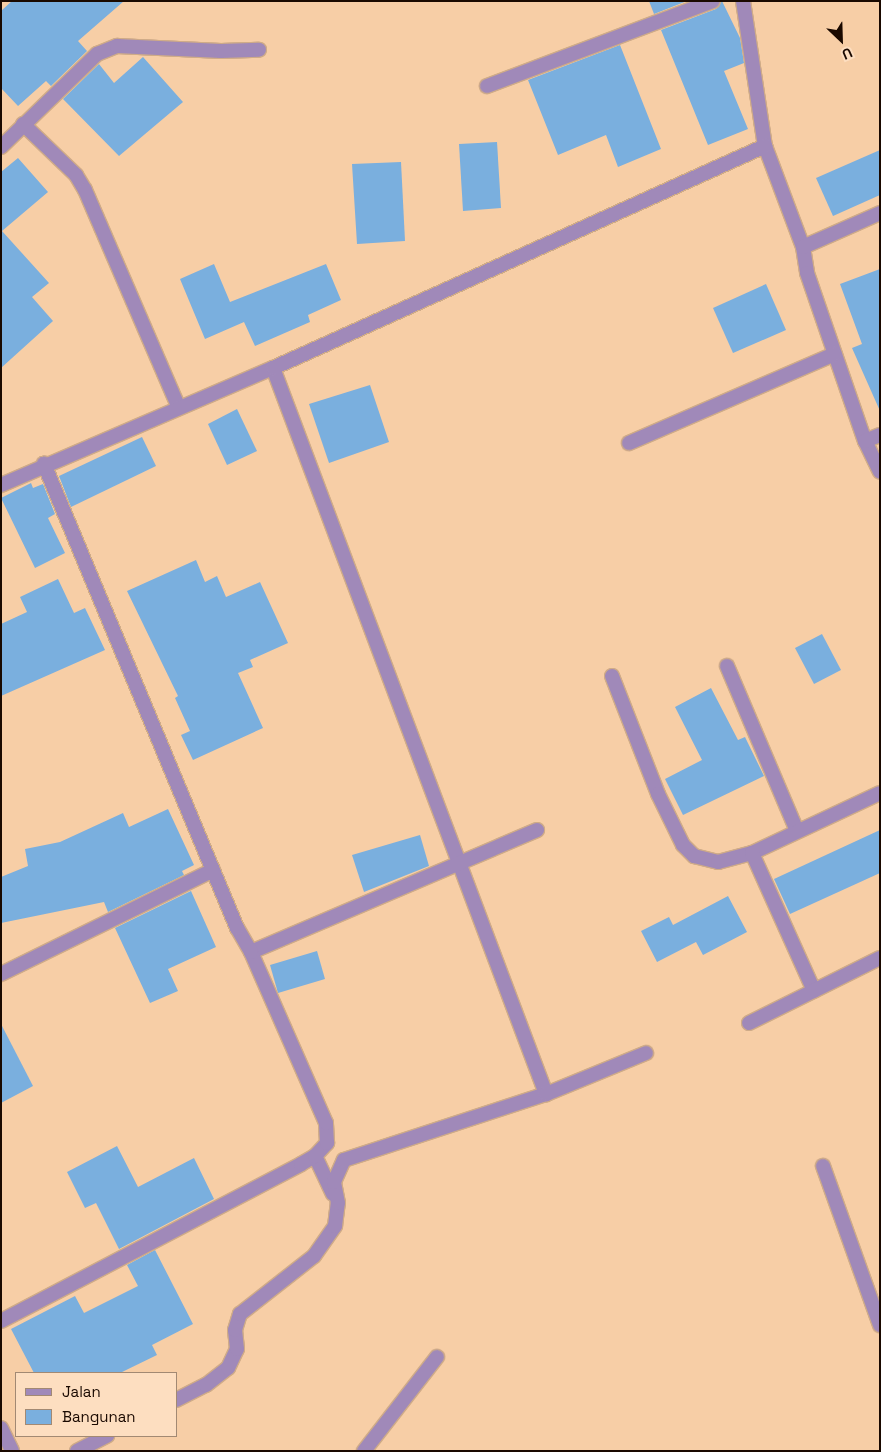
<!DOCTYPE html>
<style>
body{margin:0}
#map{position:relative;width:881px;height:1452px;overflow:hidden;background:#f7cea6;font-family:"Space Grotesk",sans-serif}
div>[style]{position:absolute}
.building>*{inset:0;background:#7aafde}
.roads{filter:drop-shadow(1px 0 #cfab88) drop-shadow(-1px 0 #cfab88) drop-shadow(0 1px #cfab88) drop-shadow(0 -1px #cfab88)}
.minor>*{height:14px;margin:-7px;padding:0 7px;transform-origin:7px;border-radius:7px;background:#a089b9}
span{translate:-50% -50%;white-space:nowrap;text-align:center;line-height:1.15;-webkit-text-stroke:5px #fddec0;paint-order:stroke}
.frame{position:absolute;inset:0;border:2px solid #1a0900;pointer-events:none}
.legend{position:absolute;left:15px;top:1372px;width:162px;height:65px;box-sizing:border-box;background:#fddec0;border:1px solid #a28973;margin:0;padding:6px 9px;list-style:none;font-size:15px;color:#1a0900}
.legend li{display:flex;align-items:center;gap:10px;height:25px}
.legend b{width:25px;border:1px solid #a28973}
.north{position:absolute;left:816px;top:15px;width:50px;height:50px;-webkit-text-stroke:4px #fddec0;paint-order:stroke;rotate:156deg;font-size:14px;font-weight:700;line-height:20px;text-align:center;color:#1a0900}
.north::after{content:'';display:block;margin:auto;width:18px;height:22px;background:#1a0900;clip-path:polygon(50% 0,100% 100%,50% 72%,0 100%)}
</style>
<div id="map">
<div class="building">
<div style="clip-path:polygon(12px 1px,124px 1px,78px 41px,87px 51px,51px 86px,46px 81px,18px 106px,1px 88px,1px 11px)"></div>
<div style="clip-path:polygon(649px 1px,687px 1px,654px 14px)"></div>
<div style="clip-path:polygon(722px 1px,740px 38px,744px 63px,724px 71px,748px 129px,708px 145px,661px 30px,716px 9px)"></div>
<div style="clip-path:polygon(620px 45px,661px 149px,618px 167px,606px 135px,558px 155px,528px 80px)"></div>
<div style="clip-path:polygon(143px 57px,183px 102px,119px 156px,63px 99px,99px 64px,114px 83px)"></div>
<div style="clip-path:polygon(497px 142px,501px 208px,463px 211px,459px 144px)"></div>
<div style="clip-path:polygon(880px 150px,880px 195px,833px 216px,816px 178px)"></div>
<div style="clip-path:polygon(18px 158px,48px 192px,2px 231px,49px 283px,32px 297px,53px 321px,1px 368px,1px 172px)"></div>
<div style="clip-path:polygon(401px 162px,405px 241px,357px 244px,352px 164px)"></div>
<div style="clip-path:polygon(214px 264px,230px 302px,326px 264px,341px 300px,308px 315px,310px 322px,255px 346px,244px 322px,205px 339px,180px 279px)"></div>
<div style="clip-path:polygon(880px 269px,880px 411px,852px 348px,862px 344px,840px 284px)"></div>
<div style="clip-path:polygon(766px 284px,786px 330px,733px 353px,713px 308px)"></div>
<div style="clip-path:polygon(370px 385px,389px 442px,329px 463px,309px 404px)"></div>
<div style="clip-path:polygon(237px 409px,257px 451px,227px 465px,208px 424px)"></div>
<div style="clip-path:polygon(142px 437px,156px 466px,71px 507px,59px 476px)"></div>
<div style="clip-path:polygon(31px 483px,33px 488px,43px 484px,55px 514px,48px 518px,65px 553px,35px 568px,1px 498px)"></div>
<div style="clip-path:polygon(196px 560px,205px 582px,217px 576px,226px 597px,260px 582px,288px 643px,250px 660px,253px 667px,238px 673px,263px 728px,193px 760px,181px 735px,190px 731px,175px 698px,178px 696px,127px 591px)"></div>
<div style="clip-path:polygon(58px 579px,74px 613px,85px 608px,105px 650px,1px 696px,1px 624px,27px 612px,20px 597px)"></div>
<div style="clip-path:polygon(822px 634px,841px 670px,814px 684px,795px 648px)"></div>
<div style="clip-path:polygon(711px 688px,738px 740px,745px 737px,764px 776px,683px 815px,665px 779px,702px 760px,675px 707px)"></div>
<div style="clip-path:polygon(168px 809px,194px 865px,182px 871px,184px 875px,108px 912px,104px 902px,1px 923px,1px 877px,28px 866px,25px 849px,60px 842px,123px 813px,129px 827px)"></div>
<div style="clip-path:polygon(880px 830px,880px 873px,790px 914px,774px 879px)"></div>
<div style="clip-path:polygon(420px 835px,429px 866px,364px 892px,352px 855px)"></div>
<div style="clip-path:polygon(191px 891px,216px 947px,168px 969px,178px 991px,150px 1003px,115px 928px)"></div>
<div style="clip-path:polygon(728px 896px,747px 932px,703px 955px,696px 942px,657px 962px,641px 931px,669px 917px,673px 925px)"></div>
<div style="clip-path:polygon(317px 951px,325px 979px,278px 993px,270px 965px)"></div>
<div style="clip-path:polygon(1px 1024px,33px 1086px,1px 1103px)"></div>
<div style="clip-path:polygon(117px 1146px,138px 1187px,194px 1158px,214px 1199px,119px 1249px,96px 1203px,85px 1208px,67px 1172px)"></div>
<div style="clip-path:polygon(155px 1250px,193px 1324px,152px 1345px,157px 1355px,120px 1373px,34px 1373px,11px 1329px,75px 1296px,84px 1313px,138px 1286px,127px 1265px)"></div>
</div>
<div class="roads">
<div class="minor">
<div style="left:743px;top:1px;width:147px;rotate:81.4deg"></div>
<div style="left:765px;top:146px;width:108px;rotate:69.4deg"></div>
<div style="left:803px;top:247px;width:26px;rotate:81deg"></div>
<div style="left:807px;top:273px;width:178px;rotate:71deg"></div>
<div style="left:865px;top:441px;width:34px;rotate:64deg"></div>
<div style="left:487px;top:86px;width:241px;rotate:-20.6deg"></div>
<div style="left:23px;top:124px;width:74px;rotate:43.9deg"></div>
<div style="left:76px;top:175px;width:17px;rotate:59deg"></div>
<div style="left:85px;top:190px;width:237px;rotate:66.7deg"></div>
<div style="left:1px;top:147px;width:134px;rotate:-44.1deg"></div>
<div style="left:97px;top:54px;width:22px;rotate:-22deg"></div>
<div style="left:117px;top:46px;width:104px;rotate:2.8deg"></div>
<div style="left:221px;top:51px;width:38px;rotate:-2deg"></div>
<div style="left:803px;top:247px;width:84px;rotate:-23.8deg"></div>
<div style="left:273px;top:368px;width:776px;rotate:69.39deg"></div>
<div style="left:865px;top:441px;width:16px;rotate:-22deg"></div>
<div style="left:629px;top:443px;width:224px;rotate:-23.4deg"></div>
<div style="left:1px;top:485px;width:296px;rotate:-23.3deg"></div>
<div style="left:273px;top:368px;width:540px;rotate:-24.29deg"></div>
<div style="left:727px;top:666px;width:179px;rotate:67deg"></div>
<div style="left:612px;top:676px;width:127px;rotate:68.7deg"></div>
<div style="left:658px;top:794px;width:57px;rotate:63.9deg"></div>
<div style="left:683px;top:845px;width:16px;rotate:45deg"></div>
<div style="left:694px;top:856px;width:25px;rotate:14deg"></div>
<div style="left:718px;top:862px;width:35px;rotate:-15deg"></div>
<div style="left:752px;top:853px;width:141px;rotate:-25.1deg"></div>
<div style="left:752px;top:853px;width:151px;rotate:65.8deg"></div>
<div style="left:251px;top:952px;width:311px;rotate:-23.1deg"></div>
<div style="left:1px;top:974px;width:236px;rotate:-26.1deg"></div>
<div style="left:749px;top:1023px;width:146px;rotate:-26.4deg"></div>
<div style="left:315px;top:1156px;width:42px;rotate:64.7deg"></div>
<div style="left:823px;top:1166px;width:169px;rotate:70.3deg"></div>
<div style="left:1px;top:1321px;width:339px;rotate:-27.6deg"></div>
<div style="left:301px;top:1164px;width:16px;rotate:-30deg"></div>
<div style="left:315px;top:1156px;width:18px;rotate:-47deg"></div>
<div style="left:327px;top:1143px;width:20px;rotate:-93deg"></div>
<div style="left:326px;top:1123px;width:187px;rotate:-113.7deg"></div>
<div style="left:251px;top:952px;width:28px;rotate:-120deg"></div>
<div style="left:237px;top:928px;width:503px;rotate:-112.58deg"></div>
<div style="left:176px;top:1400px;width:34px;rotate:-27deg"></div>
<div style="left:206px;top:1385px;width:28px;rotate:-38deg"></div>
<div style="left:228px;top:1368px;width:21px;rotate:-65deg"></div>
<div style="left:237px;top:1349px;width:19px;rotate:-96deg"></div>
<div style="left:235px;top:1330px;width:17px;rotate:-73deg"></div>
<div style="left:240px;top:1314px;width:94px;rotate:-38.1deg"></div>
<div style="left:314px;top:1256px;width:37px;rotate:-55deg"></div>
<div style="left:335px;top:1226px;width:23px;rotate:-83deg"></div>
<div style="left:338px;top:1203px;width:21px;rotate:-101deg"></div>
<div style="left:334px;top:1182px;width:24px;rotate:-66deg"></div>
<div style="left:344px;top:1160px;width:213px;rotate:-18.1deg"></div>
<div style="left:546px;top:1094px;width:108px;rotate:-22.3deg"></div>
<div style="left:1px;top:1428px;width:25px;rotate:64deg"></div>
<div style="left:77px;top:1451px;width:34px;rotate:-27deg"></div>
<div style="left:364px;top:1451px;width:119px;rotate:-52.2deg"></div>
</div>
</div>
<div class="frame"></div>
<ul class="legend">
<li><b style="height:6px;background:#a089b9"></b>Jalan</li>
<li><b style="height:14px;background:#7aafde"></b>Bangunan</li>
</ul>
<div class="north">U</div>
</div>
